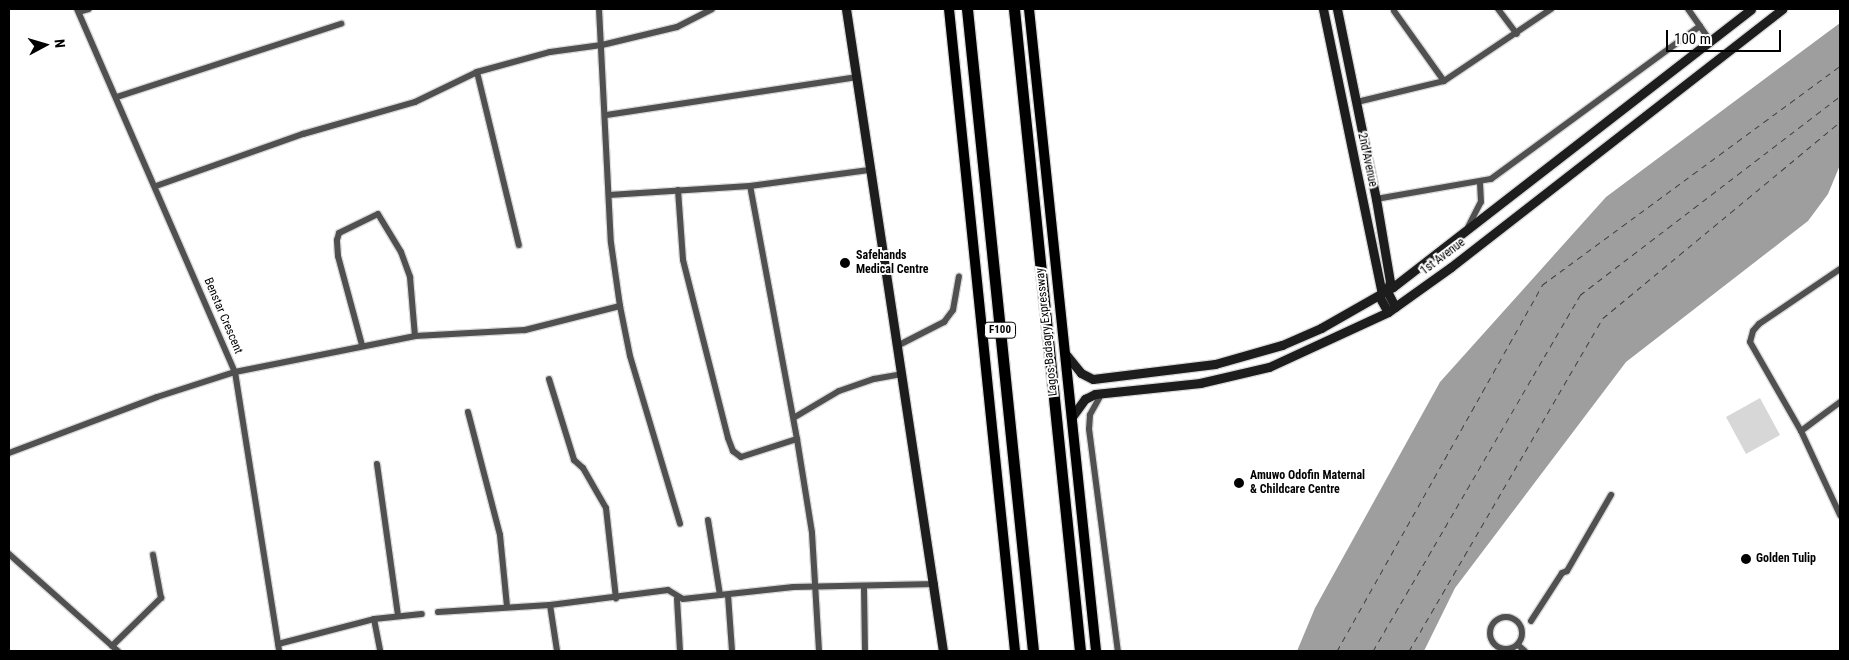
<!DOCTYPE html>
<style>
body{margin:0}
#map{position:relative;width:1849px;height:660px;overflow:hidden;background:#fff;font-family:"Roboto Condensed",sans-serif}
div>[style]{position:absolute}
.green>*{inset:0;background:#d7d7d7}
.water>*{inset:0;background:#9e9e9e}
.ferry>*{height:1px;margin-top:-0.5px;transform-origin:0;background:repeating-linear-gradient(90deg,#3f3f3f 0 6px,transparent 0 11px)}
.roads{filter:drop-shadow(1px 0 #dbdbdb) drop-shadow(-1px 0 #dbdbdb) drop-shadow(0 1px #dbdbdb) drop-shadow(0 -1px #dbdbdb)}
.street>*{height:6px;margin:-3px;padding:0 3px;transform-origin:3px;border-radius:3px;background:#505050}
.street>.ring{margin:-3px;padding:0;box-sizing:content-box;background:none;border:6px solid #505050;border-radius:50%}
.secondary>*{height:9px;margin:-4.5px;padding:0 4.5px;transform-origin:4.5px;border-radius:4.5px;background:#1d1d1d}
.primary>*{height:10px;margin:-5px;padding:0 5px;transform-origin:5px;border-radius:5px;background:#000}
.highway>*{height:11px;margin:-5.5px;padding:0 5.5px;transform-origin:5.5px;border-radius:5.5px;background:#000}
.dots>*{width:14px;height:14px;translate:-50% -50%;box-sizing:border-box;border:2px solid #fff;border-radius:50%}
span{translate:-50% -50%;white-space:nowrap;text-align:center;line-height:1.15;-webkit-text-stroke:4px #fff;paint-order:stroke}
.shield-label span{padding:1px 4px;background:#fff;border:1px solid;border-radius:4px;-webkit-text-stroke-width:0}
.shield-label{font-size:11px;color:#000;font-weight:700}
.street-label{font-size:12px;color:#000}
.poi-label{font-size:12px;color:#000;font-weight:700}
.left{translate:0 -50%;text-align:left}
.frame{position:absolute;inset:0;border:10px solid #000;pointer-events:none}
.north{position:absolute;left:20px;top:20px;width:50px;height:50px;-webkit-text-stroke:4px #fff;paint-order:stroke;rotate:84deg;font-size:14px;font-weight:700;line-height:20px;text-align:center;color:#000}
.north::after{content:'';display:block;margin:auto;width:18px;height:22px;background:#000;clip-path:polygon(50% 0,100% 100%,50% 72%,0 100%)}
.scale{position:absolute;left:1666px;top:30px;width:115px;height:22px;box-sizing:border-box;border:2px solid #000;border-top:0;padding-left:6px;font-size:15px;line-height:18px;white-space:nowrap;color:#000;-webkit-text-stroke:4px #fff;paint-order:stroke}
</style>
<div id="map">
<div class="green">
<div style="clip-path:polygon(1760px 398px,1780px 435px,1746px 454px,1726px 417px)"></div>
</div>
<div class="water">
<div style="clip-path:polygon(1840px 23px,1840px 165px,1828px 194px,1808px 221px,1626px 362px,1455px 588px,1424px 651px,1297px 651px,1315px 608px,1440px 382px,1606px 197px)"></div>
</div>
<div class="ferry">
<div style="left:1337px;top:651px;width:420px;rotate:-60.7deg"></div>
<div style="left:1542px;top:285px;width:370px;rotate:-36.3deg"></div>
<div style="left:1373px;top:651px;width:412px;rotate:-59.8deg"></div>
<div style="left:1580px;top:295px;width:327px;rotate:-37.4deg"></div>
<div style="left:1409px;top:651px;width:385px;rotate:-59.8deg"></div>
<div style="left:1603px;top:318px;width:308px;rotate:-39.6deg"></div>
</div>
<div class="roads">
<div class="street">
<div style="left:77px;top:9px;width:396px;rotate:66.5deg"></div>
<div style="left:235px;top:372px;width:282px;rotate:81deg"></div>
<div style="left:599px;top:9px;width:234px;rotate:87.1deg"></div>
<div style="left:611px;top:243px;width:64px;rotate:81.9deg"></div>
<div style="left:620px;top:306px;width:51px;rotate:78.7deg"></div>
<div style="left:630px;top:356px;width:175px;rotate:73.4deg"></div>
<div style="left:1498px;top:9px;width:31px;rotate:53deg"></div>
<div style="left:1688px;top:9px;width:38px;rotate:55deg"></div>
<div style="left:1394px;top:11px;width:86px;rotate:54.5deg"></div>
<div style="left:79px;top:12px;width:10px;rotate:-17deg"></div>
<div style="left:477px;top:72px;width:178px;rotate:76.4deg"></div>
<div style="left:117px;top:97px;width:236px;rotate:-18.1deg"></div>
<div style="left:1357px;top:102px;width:89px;rotate:-13.6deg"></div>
<div style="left:1444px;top:81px;width:129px;rotate:-33.9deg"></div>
<div style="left:606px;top:115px;width:253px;rotate:-8.6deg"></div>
<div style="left:156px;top:186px;width:156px;rotate:-19.5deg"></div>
<div style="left:303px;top:134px;width:116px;rotate:-15.9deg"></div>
<div style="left:415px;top:102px;width:69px;rotate:-25.8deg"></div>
<div style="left:477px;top:72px;width:76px;rotate:-15.3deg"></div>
<div style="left:550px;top:52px;width:52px;rotate:-7.7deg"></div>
<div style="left:602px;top:45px;width:77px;rotate:-13.5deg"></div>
<div style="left:677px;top:27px;width:39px;rotate:-27deg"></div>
<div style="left:678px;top:190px;width:70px;rotate:85.9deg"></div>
<div style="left:683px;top:260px;width:184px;rotate:75.8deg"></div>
<div style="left:728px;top:438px;width:14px;rotate:69deg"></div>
<div style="left:733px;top:451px;width:10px;rotate:37deg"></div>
<div style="left:741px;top:457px;width:59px;rotate:-17.8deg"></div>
<div style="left:797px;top:439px;width:257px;rotate:-100.5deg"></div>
<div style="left:609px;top:195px;width:141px;rotate:-3.7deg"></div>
<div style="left:750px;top:186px;width:120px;rotate:-7.7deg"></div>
<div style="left:1376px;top:199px;width:117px;rotate:-9.9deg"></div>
<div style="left:1491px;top:179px;width:259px;rotate:-36.2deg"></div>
<div style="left:1468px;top:227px;width:28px;rotate:-63deg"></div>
<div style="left:1481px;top:202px;width:19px;rotate:-93deg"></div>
<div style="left:1840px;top:269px;width:98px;rotate:145.8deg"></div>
<div style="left:1759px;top:324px;width:9px;rotate:131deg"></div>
<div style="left:1753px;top:331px;width:11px;rotate:105deg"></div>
<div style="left:1750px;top:342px;width:103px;rotate:60.2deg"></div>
<div style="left:1801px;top:431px;width:93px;rotate:65.1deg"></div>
<div style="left:362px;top:345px;width:92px;rotate:-105.1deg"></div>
<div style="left:338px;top:256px;width:16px;rotate:-94deg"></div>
<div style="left:337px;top:240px;width:7px;rotate:-74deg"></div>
<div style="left:339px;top:233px;width:43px;rotate:-26deg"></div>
<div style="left:378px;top:214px;width:44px;rotate:58.8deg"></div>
<div style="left:401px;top:252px;width:27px;rotate:70deg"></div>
<div style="left:410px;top:277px;width:59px;rotate:85.2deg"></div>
<div style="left:899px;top:345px;width:51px;rotate:-27.1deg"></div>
<div style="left:944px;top:322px;width:15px;rotate:-53deg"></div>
<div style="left:953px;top:310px;width:34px;rotate:-80deg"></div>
<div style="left:549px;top:379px;width:85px;rotate:72.8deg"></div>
<div style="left:574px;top:460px;width:12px;rotate:42deg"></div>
<div style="left:583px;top:468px;width:46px;rotate:60.1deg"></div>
<div style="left:606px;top:508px;width:91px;rotate:83.7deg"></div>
<div style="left:1102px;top:393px;width:25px;rotate:119deg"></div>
<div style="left:1090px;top:415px;width:14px;rotate:94deg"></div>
<div style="left:1089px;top:429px;width:224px;rotate:82.6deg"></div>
<div style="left:468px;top:412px;width:127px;rotate:75.4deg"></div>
<div style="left:500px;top:535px;width:72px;rotate:84.4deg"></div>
<div style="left:795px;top:417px;width:51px;rotate:-30.6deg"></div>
<div style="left:839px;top:391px;width:37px;rotate:-19deg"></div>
<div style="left:874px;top:379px;width:28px;rotate:-10deg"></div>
<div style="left:1801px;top:431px;width:49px;rotate:-36.6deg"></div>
<div style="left:797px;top:439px;width:95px;rotate:80.9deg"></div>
<div style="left:812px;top:533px;width:118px;rotate:86.6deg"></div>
<div style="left:9px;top:453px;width:158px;rotate:-20.7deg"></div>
<div style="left:157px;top:397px;width:82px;rotate:-17.8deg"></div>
<div style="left:235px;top:372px;width:184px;rotate:-11.3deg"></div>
<div style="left:415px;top:336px;width:110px;rotate:-3.1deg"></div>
<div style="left:525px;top:330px;width:98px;rotate:-14.2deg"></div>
<div style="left:377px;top:464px;width:152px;rotate:82.1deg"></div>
<div style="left:708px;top:520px;width:76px;rotate:80.9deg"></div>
<div style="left:9px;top:554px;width:146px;rotate:41.7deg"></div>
<div style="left:864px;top:588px;width:63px;rotate:89.1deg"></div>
<div style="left:728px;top:595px;width:56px;rotate:85.9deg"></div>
<div style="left:677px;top:599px;width:52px;rotate:86.7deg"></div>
<div style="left:550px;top:605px;width:47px;rotate:81.3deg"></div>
<div style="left:438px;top:612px;width:112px;rotate:-3.6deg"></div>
<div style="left:550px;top:605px;width:119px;rotate:-7.2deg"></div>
<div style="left:668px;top:590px;width:17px;rotate:31deg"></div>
<div style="left:683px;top:599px;width:111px;rotate:-6.2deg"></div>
<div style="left:793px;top:587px;width:142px;rotate:-1.2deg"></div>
<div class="ring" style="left:1490px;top:617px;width:26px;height:26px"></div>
<div style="left:374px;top:619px;width:33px;rotate:79deg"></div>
<div style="left:1531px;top:621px;width:57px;rotate:-57.1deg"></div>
<div style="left:1562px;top:573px;width:5px;rotate:-22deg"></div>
<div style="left:1567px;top:571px;width:88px;rotate:-59.9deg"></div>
<div style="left:278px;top:644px;width:99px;rotate:-14.6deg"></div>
<div style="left:374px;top:619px;width:48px;rotate:-5.9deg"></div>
<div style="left:1518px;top:645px;width:9px;rotate:41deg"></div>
<div style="left:112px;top:646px;width:69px;rotate:-44.4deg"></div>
<div style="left:161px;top:598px;width:44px;rotate:-100.5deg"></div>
</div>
<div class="secondary">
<div style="left:846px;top:9px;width:649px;rotate:81.41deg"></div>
<div style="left:1323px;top:9px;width:290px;rotate:78.3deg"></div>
<div style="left:1382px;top:293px;width:4px;rotate:135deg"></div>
<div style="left:1379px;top:296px;width:18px;rotate:61deg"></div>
<div style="left:1337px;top:9px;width:194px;rotate:78.4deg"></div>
<div style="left:1376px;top:199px;width:84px;rotate:80.4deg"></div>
<div style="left:1390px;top:282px;width:9px;rotate:108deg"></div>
<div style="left:1387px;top:291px;width:18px;rotate:63deg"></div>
<div style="left:1064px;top:352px;width:27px;rotate:51deg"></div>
<div style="left:1081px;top:373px;width:13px;rotate:27deg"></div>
<div style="left:1093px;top:379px;width:123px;rotate:-7deg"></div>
<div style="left:1215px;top:364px;width:70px;rotate:-15.8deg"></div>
<div style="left:1282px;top:345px;width:43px;rotate:-23.6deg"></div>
<div style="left:1321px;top:328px;width:83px;rotate:-29.7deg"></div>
<div style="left:1393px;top:287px;width:453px;rotate:-37.8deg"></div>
<div style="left:1071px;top:418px;width:24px;rotate:-54deg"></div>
<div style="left:1085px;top:399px;width:11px;rotate:-27deg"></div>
<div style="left:1095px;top:394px;width:106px;rotate:-6deg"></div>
<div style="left:1200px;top:383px;width:71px;rotate:-13.1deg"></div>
<div style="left:1269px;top:367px;width:131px;rotate:-24.8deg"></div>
<div style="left:1388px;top:312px;width:77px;rotate:-35.5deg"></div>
<div style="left:1451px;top:267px;width:420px;rotate:-37.9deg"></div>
</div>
<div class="primary">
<div style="left:949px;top:9px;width:645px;rotate:84.13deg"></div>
<div style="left:1029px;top:9px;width:645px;rotate:84.04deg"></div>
</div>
<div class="highway">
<div style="left:967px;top:9px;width:645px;rotate:84.13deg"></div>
<div style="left:1014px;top:9px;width:645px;rotate:84.13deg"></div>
</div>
</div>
<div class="dots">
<div style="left:845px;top:263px;background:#000"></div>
<div style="left:1239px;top:483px;background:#000"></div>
<div style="left:1746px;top:559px;background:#000"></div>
</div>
<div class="shield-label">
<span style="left:1000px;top:330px">F100</span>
</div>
<div class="street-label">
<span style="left:1367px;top:160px;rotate:78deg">2nd Avenue</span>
<span style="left:1443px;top:257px;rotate:-37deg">1st Avenue</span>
<span style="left:223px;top:316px;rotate:67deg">Benstar Crescent</span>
<span style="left:1047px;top:332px;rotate:-96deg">Lagos-Badagry Expressway</span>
</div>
<div class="poi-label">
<span class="left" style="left:856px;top:263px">Safehands<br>Medical Centre</span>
<span class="left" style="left:1250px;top:483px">Amuwo Odofin Maternal<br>&amp; Childcare Centre</span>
<span class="left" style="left:1756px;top:559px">Golden Tulip</span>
</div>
<div class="frame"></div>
<div class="north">N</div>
<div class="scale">100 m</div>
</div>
